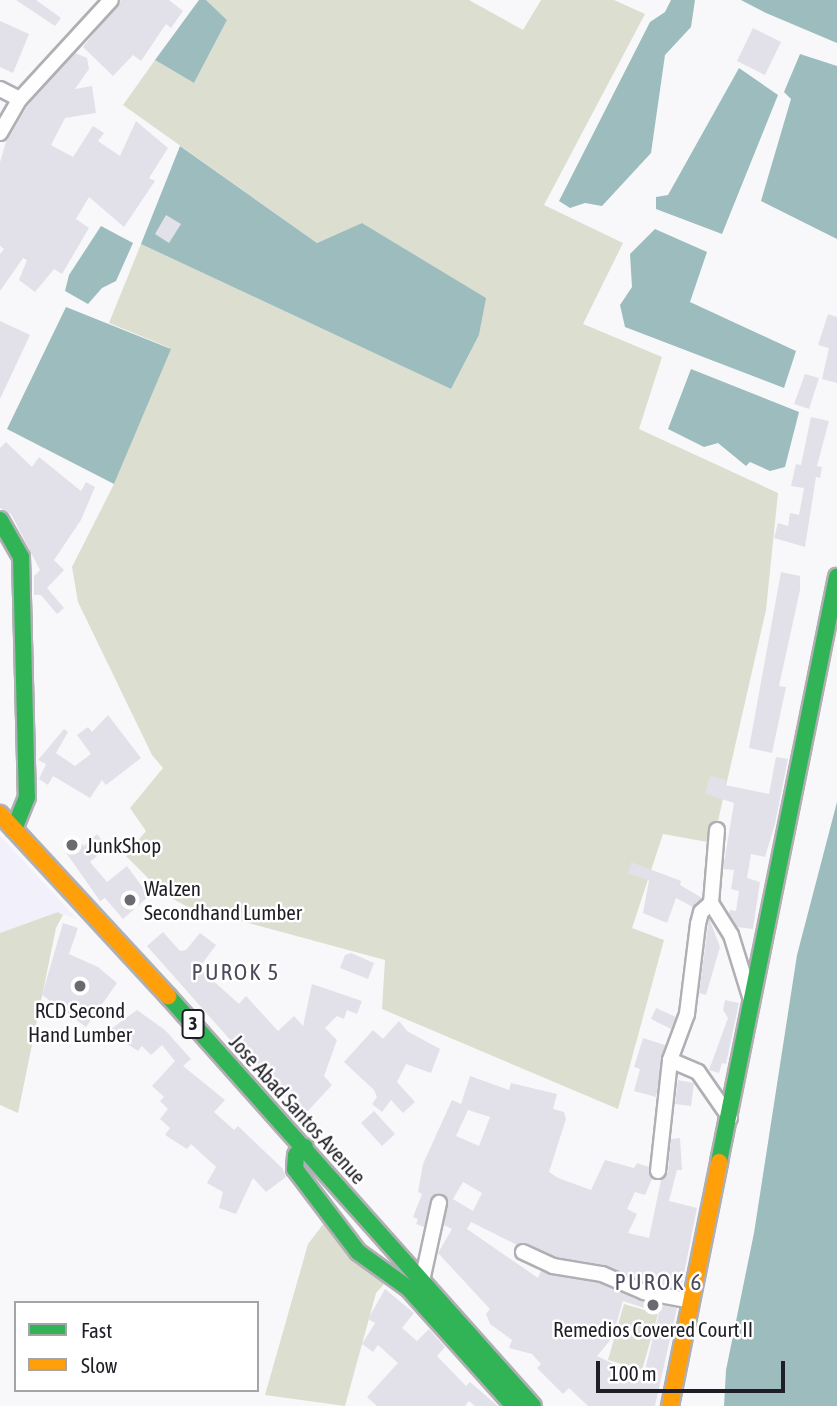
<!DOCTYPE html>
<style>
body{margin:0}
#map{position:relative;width:837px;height:1406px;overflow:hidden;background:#f8f8fa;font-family:"Asap Condensed",sans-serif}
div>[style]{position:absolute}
.built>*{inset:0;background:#f1f0fb}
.green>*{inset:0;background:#dcded0}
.water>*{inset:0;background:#9cbcbe}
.building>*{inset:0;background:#e2e1e9}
.roads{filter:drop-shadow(2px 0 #afafb4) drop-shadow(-2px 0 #afafb4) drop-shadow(0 2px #afafb4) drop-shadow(0 -2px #afafb4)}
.street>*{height:14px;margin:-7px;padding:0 7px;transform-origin:7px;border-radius:7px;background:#fefefe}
.fast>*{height:16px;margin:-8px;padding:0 8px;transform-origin:8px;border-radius:8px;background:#30b455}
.slow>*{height:16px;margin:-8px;padding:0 8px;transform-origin:8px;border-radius:8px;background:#ff9f0a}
.dots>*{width:19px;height:19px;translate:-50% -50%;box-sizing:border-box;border:4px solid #fff;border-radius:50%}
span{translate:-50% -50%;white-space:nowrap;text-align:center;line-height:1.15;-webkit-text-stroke:5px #fff;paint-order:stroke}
.shield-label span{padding:2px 5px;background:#fff;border:2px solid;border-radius:5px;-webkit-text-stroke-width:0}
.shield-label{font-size:19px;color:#1f1e26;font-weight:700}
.poi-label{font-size:21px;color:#1f1e26}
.left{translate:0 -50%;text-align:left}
.street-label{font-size:21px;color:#1f1e26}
.neighbourhood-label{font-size:23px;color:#4d4a5c;letter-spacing:2px}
.legend{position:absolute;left:14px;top:1301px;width:245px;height:91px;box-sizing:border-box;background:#fff;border:2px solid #a5a5a8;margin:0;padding:9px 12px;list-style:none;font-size:21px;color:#1f1e26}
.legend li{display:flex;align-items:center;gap:14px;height:35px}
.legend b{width:35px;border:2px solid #a5a5a8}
.scale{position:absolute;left:596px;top:1361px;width:189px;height:32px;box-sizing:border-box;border:4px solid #1f1e26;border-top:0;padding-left:9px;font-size:21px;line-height:24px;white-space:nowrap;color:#1f1e26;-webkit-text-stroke:5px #fff;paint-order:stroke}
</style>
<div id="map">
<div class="built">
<div style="clip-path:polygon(0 836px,78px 920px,58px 912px,0 933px)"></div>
</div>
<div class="green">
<div style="clip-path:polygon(206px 0,469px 0,523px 30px,541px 0,614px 0,645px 14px,544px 205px,623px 243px,583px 324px,662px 357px,639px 429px,778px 493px,766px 610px,713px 843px,663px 834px,632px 928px,664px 940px,618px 1109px,382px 1009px,385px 960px,186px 906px,164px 894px,126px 856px,146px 831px,130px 808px,163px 768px,152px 755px,78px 602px,72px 567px,114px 484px,170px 348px,109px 323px,141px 244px,451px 389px,479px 335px,485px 298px,362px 223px,317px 243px,123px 105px,155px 60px,194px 83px,227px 20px)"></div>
<div style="clip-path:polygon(58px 912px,63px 915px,56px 928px,18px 1113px,0 1105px,0 933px)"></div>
<div style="clip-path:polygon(328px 1218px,384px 1284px,376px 1293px,345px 1406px,265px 1395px,308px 1244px)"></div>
<div style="clip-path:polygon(624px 1304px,658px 1314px,642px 1370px,608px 1360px)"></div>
</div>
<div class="water">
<div style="clip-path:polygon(199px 0,206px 0,227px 20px,194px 83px,155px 60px)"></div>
<div style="clip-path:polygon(671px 0,695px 0,691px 27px,665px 55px,651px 153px,602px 206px,585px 203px,570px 208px,559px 201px,650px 22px,665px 12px)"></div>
<div style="clip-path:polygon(741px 0,837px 0,837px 43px,766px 13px)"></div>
<div style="clip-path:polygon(800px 54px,837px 66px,837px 239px,761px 201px,791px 99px,784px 92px)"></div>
<div style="clip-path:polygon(739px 68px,778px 95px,722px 234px,656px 209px,656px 197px,668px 195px)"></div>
<div style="clip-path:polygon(180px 146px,317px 243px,362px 223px,486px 298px,479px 335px,451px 389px,141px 244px)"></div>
<div style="clip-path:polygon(101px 226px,133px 243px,116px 281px,102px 288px,88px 304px,65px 291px,69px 275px)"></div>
<div style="clip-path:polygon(655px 229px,707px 252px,690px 302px,796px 351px,784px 388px,625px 327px,620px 305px,632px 287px,630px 254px)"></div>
<div style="clip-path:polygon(66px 307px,171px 349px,114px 484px,7px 429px)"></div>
<div style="clip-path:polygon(691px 369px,799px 412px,785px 467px,770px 471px,750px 462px,746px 466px,718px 443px,704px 447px,668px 429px)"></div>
<div style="clip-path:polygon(837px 802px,837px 1406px,724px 1406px,726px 1370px,754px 1233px,797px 955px)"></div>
</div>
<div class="building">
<div style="clip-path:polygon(16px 0,36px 0,61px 18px,55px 26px)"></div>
<div style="clip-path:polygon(121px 0,169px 0,183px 11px,171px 28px,166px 24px,141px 61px,133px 55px,113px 76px,83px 47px)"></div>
<div style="clip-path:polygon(0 21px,29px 34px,13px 73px,0 67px)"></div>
<div style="clip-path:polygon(753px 28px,781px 42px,765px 75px,737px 61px)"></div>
<div style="clip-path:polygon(75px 53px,87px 58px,89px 69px,75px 89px,92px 86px,96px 113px,65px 118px,51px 145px,73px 157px,93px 126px,104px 133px,98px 141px,120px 156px,136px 121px,168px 148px,149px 178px,155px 181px,124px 227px,89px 197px,76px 219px,89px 228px,62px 274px,54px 269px,35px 292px,19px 280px,27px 260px,23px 258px,0 291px,0 254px,4px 249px,0 246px,0 162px,6px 142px,28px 105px)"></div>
<div style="clip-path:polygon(166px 215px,181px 224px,169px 243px,155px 234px)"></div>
<div style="clip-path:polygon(828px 314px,837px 317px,837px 383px,822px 379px,829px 348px,818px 345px)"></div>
<div style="clip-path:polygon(0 321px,30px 335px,0 399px)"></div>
<div style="clip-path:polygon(805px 374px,819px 378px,809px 409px,794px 404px)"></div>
<div style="clip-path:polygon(811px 417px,829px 421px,817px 466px,822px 467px,820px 478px,816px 477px,805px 547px,774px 538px,778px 523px,788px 526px,790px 513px,799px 515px,804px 488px,791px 486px,796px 464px,801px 465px)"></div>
<div style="clip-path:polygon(6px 442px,32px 467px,39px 457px,81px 491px,86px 482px,95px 487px,81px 520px,54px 560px,64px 570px,47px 588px,64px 608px,57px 614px,41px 595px,34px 595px,34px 576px,40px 570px,11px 514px,0 508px,0 448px)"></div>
<div style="clip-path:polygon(781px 572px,800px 576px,800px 590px,779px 686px,786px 687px,772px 753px,749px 748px)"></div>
<div style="clip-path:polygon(108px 715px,141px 758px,106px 785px,102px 780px,90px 798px,53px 776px,48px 785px,39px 779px,46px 764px,38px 760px,64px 729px,68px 732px,56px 753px,75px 766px,91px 754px,77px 735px,88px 727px,92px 732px)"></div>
<div style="clip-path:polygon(776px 757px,788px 759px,775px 824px,765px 857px,751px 854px,747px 878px,760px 882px,753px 929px,737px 927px,729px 914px,730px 910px,736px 911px,739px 891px,731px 889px,734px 870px,723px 869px,734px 803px,705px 794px,710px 776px,726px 780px,725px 785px,769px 794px)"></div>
<div style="clip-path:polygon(97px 834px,108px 847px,90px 862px,107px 882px,127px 866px,149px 896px,123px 919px,105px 898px,100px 901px,62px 847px,74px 836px,84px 846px)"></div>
<div style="clip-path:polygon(631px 862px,681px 881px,680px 885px,702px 898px,693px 907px,676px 898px,667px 923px,643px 913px,649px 880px,628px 874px)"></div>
<div style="clip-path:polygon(709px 918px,720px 947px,706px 995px,699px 993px)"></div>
<div style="clip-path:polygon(63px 923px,78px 928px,69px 954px,98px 967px,117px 983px,86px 1027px,42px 995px)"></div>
<div style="clip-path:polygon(163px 932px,180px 951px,186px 950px,200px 933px,216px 945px,199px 968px,239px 1004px,246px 996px,278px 1031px,294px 1016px,303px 1026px,312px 984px,362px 1001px,357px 1014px,347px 1010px,344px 1019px,337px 1016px,325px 1028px,337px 1040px,324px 1076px,332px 1085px,307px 1112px,291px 1096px,287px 1100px,248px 1060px,147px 946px)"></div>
<div style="clip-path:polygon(351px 953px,374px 963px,368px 979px,340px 968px,345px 955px)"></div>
<div style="clip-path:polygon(725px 1000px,739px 1003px,726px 1064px,722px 1063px,719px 1073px,709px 1070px,728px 1018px,723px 1010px)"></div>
<div style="clip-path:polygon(656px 1008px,676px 1017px,671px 1029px,651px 1019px)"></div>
<div style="clip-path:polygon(137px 1010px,165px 1030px,191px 1059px,183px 1066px,225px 1100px,214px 1112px,234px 1130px,238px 1126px,283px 1169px,286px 1177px,266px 1192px,253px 1178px,236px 1214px,219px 1208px,223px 1192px,207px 1183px,216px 1167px,191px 1144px,187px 1149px,165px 1135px,170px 1128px,160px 1119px,168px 1109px,160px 1101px,164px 1097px,152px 1086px,175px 1061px,162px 1045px,151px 1055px,142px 1046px,138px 1051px,118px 1038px,113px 1042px,96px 1040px)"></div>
<div style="clip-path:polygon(399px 1021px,407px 1031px,440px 1049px,431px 1073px,406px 1064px,397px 1082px,415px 1102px,403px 1113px,391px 1100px,382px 1112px,372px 1104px,377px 1097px,374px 1090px,344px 1062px,373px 1030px,383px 1039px)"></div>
<div style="clip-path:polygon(643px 1038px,665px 1045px,656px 1097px,634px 1091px,640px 1069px,634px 1067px)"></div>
<div style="clip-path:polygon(evenodd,470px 1076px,509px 1090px,511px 1083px,557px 1094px,553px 1109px,564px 1112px,566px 1119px,549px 1172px,558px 1178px,591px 1190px,605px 1160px,634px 1168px,637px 1163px,649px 1167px,652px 1179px,645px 1195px,635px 1192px,627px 1209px,637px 1214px,628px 1233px,649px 1238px,661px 1180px,668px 1172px,671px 1139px,680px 1138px,682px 1170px,677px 1170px,669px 1201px,697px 1208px,681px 1289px,647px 1283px,604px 1265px,556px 1257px,526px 1243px,517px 1245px,471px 1222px,467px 1229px,538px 1278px,541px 1271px,599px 1283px,640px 1301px,677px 1308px,655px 1406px,588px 1406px,569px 1388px,563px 1394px,537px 1368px,541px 1364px,532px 1354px,509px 1348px,512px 1340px,490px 1324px,486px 1314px,490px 1309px,438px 1253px,452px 1229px,444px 1225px,446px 1196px,432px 1196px,424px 1227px,416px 1224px,418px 1219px,413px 1217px,422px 1194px,418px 1192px,423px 1164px,452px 1100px,461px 1104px,470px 1076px,468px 1110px,490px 1117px,479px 1146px,456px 1136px,468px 1110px,470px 1076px,463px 1182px,482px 1193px,473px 1211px,453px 1199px,463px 1182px,470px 1076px,623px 1301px,659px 1313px,643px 1378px,597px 1356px,612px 1338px,623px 1301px)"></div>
<div style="clip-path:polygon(678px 1080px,694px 1083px,691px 1106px,675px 1104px)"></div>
<div style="clip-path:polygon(374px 1111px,395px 1134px,382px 1146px,361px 1123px)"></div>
<div style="clip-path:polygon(385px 1289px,414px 1313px,402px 1328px,417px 1341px,429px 1329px,445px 1347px,437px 1356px,466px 1386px,470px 1382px,498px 1406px,475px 1406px,469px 1401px,465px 1406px,377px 1406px,367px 1397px,398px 1363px,378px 1345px,373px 1352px,362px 1344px,375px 1323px,368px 1319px)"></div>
</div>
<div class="roads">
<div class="street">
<div style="left:0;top:89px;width:22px;rotate:27deg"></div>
<div style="left:0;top:133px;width:39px;rotate:-60deg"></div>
<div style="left:20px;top:99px;width:134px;rotate:-47.4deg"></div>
<div style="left:717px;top:830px;width:73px;rotate:94.7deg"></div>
<div style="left:711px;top:903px;width:38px;rotate:58deg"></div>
<div style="left:731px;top:935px;width:71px;rotate:72.8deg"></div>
<div style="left:711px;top:903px;width:13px;rotate:138deg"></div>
<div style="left:701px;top:912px;width:12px;rotate:104deg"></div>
<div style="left:698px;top:924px;width:91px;rotate:97deg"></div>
<div style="left:687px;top:1014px;width:49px;rotate:110.3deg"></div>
<div style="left:670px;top:1060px;width:30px;rotate:23deg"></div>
<div style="left:698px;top:1072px;width:56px;rotate:55.2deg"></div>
<div style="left:658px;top:1171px;width:112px;rotate:-83.8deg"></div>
<div style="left:523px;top:1252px;width:33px;rotate:25deg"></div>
<div style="left:553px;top:1266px;width:50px;rotate:9.3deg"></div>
<div style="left:602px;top:1274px;width:46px;rotate:23.2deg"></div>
<div style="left:644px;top:1292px;width:48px;rotate:10.8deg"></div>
<div style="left:422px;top:1281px;width:80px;rotate:-77.7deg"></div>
</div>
<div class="fast">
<div style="left:0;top:520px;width:43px;rotate:60.4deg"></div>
<div style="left:21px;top:557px;width:240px;rotate:88.6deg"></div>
<div style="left:27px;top:797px;width:35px;rotate:112deg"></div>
<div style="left:168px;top:996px;width:549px;rotate:48.32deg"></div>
<div style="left:305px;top:1147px;width:12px;rotate:138deg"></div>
<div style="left:296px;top:1155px;width:14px;rotate:94deg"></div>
<div style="left:295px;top:1169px;width:104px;rotate:52.8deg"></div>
<div style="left:358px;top:1252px;width:62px;rotate:35.8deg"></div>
<div style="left:408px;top:1288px;width:159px;rotate:48.1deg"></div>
<div style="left:719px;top:1162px;width:597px;rotate:-78.6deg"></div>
</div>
<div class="slow">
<div style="left:0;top:814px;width:248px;rotate:47.3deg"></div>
<div style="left:670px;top:1406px;width:249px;rotate:-78.6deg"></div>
</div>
</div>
<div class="dots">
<div style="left:72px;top:845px;background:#6b6a70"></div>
<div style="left:130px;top:900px;background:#6b6a70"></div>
<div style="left:80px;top:986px;background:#6b6a70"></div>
<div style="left:653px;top:1305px;background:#6b6a70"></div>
</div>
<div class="shield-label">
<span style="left:193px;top:1024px">3</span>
</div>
<div class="poi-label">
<span class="left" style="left:86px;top:845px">JunkShop</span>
<span class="left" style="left:144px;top:900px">Walzen<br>Secondhand Lumber</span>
<span style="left:80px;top:1022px">RCD Second<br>Hand Lumber</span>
<span style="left:653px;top:1329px">Remedios Covered Court II</span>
</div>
<div class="street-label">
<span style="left:298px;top:1109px;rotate:48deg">Jose Abad Santos Avenue</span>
</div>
<div class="neighbourhood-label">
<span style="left:236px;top:972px">PUROK 5</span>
<span style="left:659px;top:1282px">PUROK 6</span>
</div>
<ul class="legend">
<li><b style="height:9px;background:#30b455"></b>Fast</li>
<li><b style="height:9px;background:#ff9f0a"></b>Slow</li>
</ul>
<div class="scale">100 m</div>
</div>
